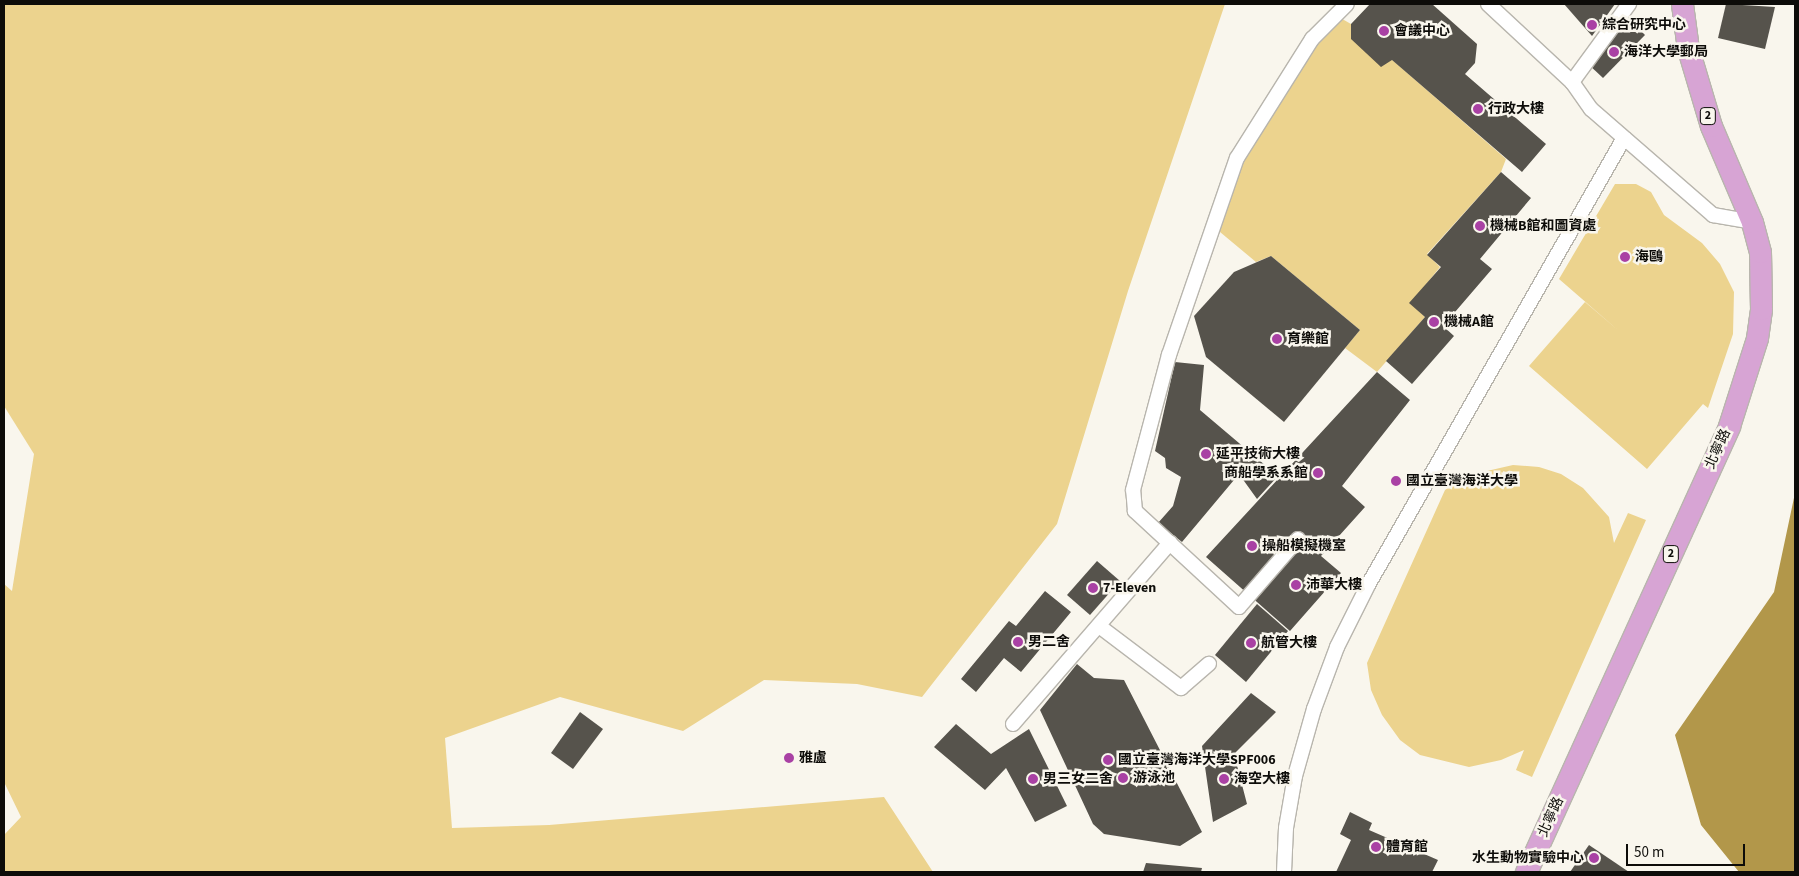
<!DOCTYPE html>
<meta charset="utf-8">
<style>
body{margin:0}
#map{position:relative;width:1799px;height:876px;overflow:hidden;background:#f9f6ed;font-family:"Source Sans 3","Noto Sans TC",sans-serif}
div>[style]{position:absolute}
.green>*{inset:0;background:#ecd38e}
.water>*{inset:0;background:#b2974a}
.building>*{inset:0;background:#56534c}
.roads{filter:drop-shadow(1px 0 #b8b5ad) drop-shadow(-1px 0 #b8b5ad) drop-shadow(0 1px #b8b5ad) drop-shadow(0 -1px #b8b5ad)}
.street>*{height:14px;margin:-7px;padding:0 7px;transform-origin:7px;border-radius:7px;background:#fff}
.primary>*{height:21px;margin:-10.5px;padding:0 10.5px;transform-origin:10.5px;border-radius:10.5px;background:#d7a4d4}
.dots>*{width:14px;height:14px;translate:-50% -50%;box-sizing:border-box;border:2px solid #f9f6ed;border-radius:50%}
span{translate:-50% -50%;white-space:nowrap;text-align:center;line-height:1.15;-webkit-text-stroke:5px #f9f6ed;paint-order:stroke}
.shield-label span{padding:1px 4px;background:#f9f6ed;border:1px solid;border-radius:4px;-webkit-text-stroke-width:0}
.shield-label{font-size:12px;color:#0d0c09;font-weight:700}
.poi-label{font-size:14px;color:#0d0c09;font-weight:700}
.left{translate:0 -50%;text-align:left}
.right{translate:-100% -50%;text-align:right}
.street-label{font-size:14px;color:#0d0c09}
.frame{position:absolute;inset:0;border:5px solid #0d0c09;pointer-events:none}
.scale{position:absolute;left:1626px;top:844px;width:119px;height:22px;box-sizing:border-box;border:2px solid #0d0c09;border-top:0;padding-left:6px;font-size:15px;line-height:18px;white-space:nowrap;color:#0d0c09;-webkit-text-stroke:4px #f9f6ed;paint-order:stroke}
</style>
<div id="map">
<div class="green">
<div style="clip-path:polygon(4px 4px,1225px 4px,1128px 291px,1057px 524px,922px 697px,857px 684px,764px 680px,683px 731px,560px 697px,445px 738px,452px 828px,549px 825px,884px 797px,933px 872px,4px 872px,4px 835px,21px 817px,4px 782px,4px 584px,12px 591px,34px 454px,4px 406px)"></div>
<div style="clip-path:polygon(1337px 16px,1351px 24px,1506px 159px,1501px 172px,1427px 254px,1440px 267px,1411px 303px,1425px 317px,1377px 372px,1345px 348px,1360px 330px,1271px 256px,1256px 262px,1214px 227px,1262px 113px)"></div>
<div style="clip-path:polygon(1615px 184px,1636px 184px,1651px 192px,1664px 215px,1702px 243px,1720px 264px,1734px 292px,1733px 334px,1708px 408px,1703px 404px,1647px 469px,1529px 366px,1585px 302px,1619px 331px,1559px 279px)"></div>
<div style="clip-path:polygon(1513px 465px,1539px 467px,1561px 474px,1583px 488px,1609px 517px,1614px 543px,1628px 513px,1646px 520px,1532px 777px,1516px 770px,1524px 750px,1501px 760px,1469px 767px,1420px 755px,1400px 740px,1382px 715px,1371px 690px,1367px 663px,1445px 490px,1465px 476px)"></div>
</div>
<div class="water">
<div style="clip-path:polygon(1795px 493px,1795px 872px,1739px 872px,1701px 825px,1675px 735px,1774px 592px)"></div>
</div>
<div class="building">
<div style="clip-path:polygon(1370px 4px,1432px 4px,1477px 44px,1475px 63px,1465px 74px,1546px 144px,1522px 172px,1392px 60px,1381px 67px,1351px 39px,1351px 24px)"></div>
<div style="clip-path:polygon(1564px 4px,1615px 4px,1592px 36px)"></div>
<div style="clip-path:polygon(1726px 4px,1775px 7px,1765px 49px,1718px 38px)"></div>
<div style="clip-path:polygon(1629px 19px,1645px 35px,1603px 78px,1587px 63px)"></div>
<div style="clip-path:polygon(1501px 172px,1531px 198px,1480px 259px,1492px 269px,1443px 326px,1454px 336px,1412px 384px,1386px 361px,1425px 317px,1409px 303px,1441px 267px,1427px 255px)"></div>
<div style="clip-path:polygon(1271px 256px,1360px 330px,1284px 422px,1206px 357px,1194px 316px,1234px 272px)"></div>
<div style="clip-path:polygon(1175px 362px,1204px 365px,1200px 410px,1278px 476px,1257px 499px,1239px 474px,1182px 542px,1158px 523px,1173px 506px,1181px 477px,1166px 468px,1165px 458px,1155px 451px)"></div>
<div style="clip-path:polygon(1377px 372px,1410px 400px,1342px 486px,1365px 507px,1321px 556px,1341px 573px,1290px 631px,1206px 557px)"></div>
<div style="clip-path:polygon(1097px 561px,1120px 581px,1090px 615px,1067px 595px)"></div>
<div style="clip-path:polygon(1045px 591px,1071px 612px,1021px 672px,1004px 658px,976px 692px,961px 679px,1009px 621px,1016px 626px)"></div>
<div style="clip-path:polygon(1257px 604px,1288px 631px,1246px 682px,1215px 655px)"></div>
<div style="clip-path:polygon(1077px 664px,1094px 678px,1124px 680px,1202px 832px,1180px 846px,1104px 834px,1093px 824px,1040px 710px)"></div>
<div style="clip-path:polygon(1251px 693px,1276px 712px,1234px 754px,1247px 804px,1213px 822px,1202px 746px)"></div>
<div style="clip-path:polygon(580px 712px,603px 729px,573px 769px,551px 753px)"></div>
<div style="clip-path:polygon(956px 724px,991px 754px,1029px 729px,1067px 806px,1035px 822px,1006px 768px,985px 790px,934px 747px)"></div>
<div style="clip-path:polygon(1350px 812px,1372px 823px,1369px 830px,1438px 860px,1432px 872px,1336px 872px,1351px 840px,1340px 834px)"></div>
<div style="clip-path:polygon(1589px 845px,1629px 872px,1570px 872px)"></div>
<div style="clip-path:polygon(1146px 863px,1202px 868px,1201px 872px,1143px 872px)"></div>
</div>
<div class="roads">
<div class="street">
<div style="left:1488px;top:4px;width:115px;rotate:42.9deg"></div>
<div style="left:1572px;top:82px;width:97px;rotate:-53.8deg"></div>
<div style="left:1572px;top:82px;width:33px;rotate:55deg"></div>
<div style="left:1591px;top:109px;width:162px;rotate:41deg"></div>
<div style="left:1713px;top:215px;width:40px;rotate:10deg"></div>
<div style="left:1298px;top:539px;width:90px;rotate:130.9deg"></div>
<div style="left:1239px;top:607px;width:142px;rotate:-137.3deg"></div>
<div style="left:1135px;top:511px;width:21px;rotate:-95deg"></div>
<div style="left:1133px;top:490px;width:140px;rotate:-75.1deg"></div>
<div style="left:1169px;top:355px;width:208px;rotate:-71deg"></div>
<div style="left:1237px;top:158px;width:141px;rotate:-57.8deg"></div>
<div style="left:1312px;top:39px;width:49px;rotate:-45deg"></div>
<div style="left:1099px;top:626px;width:103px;rotate:37.1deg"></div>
<div style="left:1181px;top:688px;width:37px;rotate:-41deg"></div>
<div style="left:1013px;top:724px;width:240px;rotate:-49.1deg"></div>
<div style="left:1284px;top:872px;width:44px;rotate:-87.4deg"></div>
<div style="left:1286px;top:828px;width:53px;rotate:-80.2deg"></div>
<div style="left:1295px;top:776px;width:70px;rotate:-74.2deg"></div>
<div style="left:1314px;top:709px;width:66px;rotate:-69.6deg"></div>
<div style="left:1337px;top:647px;width:69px;rotate:-63.4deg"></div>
<div style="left:1368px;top:585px;width:515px;rotate:-60.2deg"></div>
</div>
<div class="primary">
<div style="left:1526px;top:872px;width:490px;rotate:-65.5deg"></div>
<div style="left:1729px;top:426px;width:92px;rotate:-72.3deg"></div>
<div style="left:1757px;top:338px;width:29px;rotate:-82deg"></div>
<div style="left:1761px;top:309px;width:57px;rotate:-91deg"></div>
<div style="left:1760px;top:252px;width:31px;rotate:-105deg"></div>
<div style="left:1752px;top:222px;width:104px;rotate:-113.1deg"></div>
<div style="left:1711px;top:126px;width:80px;rotate:-106.6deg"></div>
<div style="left:1688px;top:49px;width:45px;rotate:-97.6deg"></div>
</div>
</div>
<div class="dots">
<div style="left:1592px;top:25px;background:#a941a4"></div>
<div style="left:1384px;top:31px;background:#a941a4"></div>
<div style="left:1614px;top:52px;background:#a941a4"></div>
<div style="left:1478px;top:109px;background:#a941a4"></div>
<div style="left:1480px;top:226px;background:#a941a4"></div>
<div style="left:1625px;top:257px;background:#a941a4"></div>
<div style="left:1434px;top:322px;background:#a941a4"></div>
<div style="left:1277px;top:339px;background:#a941a4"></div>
<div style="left:1206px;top:454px;background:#a941a4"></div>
<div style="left:1318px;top:473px;background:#a941a4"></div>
<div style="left:1396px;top:481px;background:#a941a4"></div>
<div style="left:1252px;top:546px;background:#a941a4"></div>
<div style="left:1296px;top:585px;background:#a941a4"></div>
<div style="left:1093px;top:588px;background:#a941a4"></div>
<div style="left:1018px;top:642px;background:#a941a4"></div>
<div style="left:1251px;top:643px;background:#a941a4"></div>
<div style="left:789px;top:758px;background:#a941a4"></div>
<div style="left:1108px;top:760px;background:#a941a4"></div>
<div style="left:1123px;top:778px;background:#a941a4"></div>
<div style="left:1033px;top:779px;background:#a941a4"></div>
<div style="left:1224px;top:779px;background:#a941a4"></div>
<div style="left:1376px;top:847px;background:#a941a4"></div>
<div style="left:1594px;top:858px;background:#a941a4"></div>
</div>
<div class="shield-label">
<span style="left:1708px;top:116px">2</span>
<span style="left:1671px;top:554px">2</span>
</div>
<div class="poi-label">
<span class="left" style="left:1602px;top:25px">綜合研究中心</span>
<span class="left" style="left:1394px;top:31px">會議中心</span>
<span class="left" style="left:1624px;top:52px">海洋大學郵局</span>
<span class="left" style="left:1488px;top:109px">行政大樓</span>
<span class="left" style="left:1490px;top:226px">機械B館和圖資處</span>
<span class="left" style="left:1635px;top:257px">海鷗</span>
<span class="left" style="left:1444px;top:322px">機械A館</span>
<span class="left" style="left:1287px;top:339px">育樂館</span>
<span class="left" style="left:1216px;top:454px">延平技術大樓</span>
<span class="right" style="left:1308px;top:473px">商船學系系館</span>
<span class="left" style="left:1406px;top:481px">國立臺灣海洋大學</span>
<span class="left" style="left:1262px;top:546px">操船模擬機室</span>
<span class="left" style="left:1306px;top:585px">沛華大樓</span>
<span class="left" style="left:1103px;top:588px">7-Eleven</span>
<span class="left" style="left:1028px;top:642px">男二舍</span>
<span class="left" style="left:1261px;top:643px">航管大樓</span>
<span class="left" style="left:799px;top:758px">雅盧</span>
<span class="left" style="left:1118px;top:760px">國立臺灣海洋大學SPF006</span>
<span class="left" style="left:1133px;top:778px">游泳池</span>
<span class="left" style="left:1043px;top:779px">男三女二舍</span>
<span class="left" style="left:1234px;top:779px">海空大樓</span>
<span class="left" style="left:1386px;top:847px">體育館</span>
<span class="right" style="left:1584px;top:858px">水生動物實驗中心</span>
</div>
<div class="street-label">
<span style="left:1718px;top:449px;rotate:-66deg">北寧路</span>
<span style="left:1551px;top:817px;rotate:-66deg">北寧路</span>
</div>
<div class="frame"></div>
<div class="scale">50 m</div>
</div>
